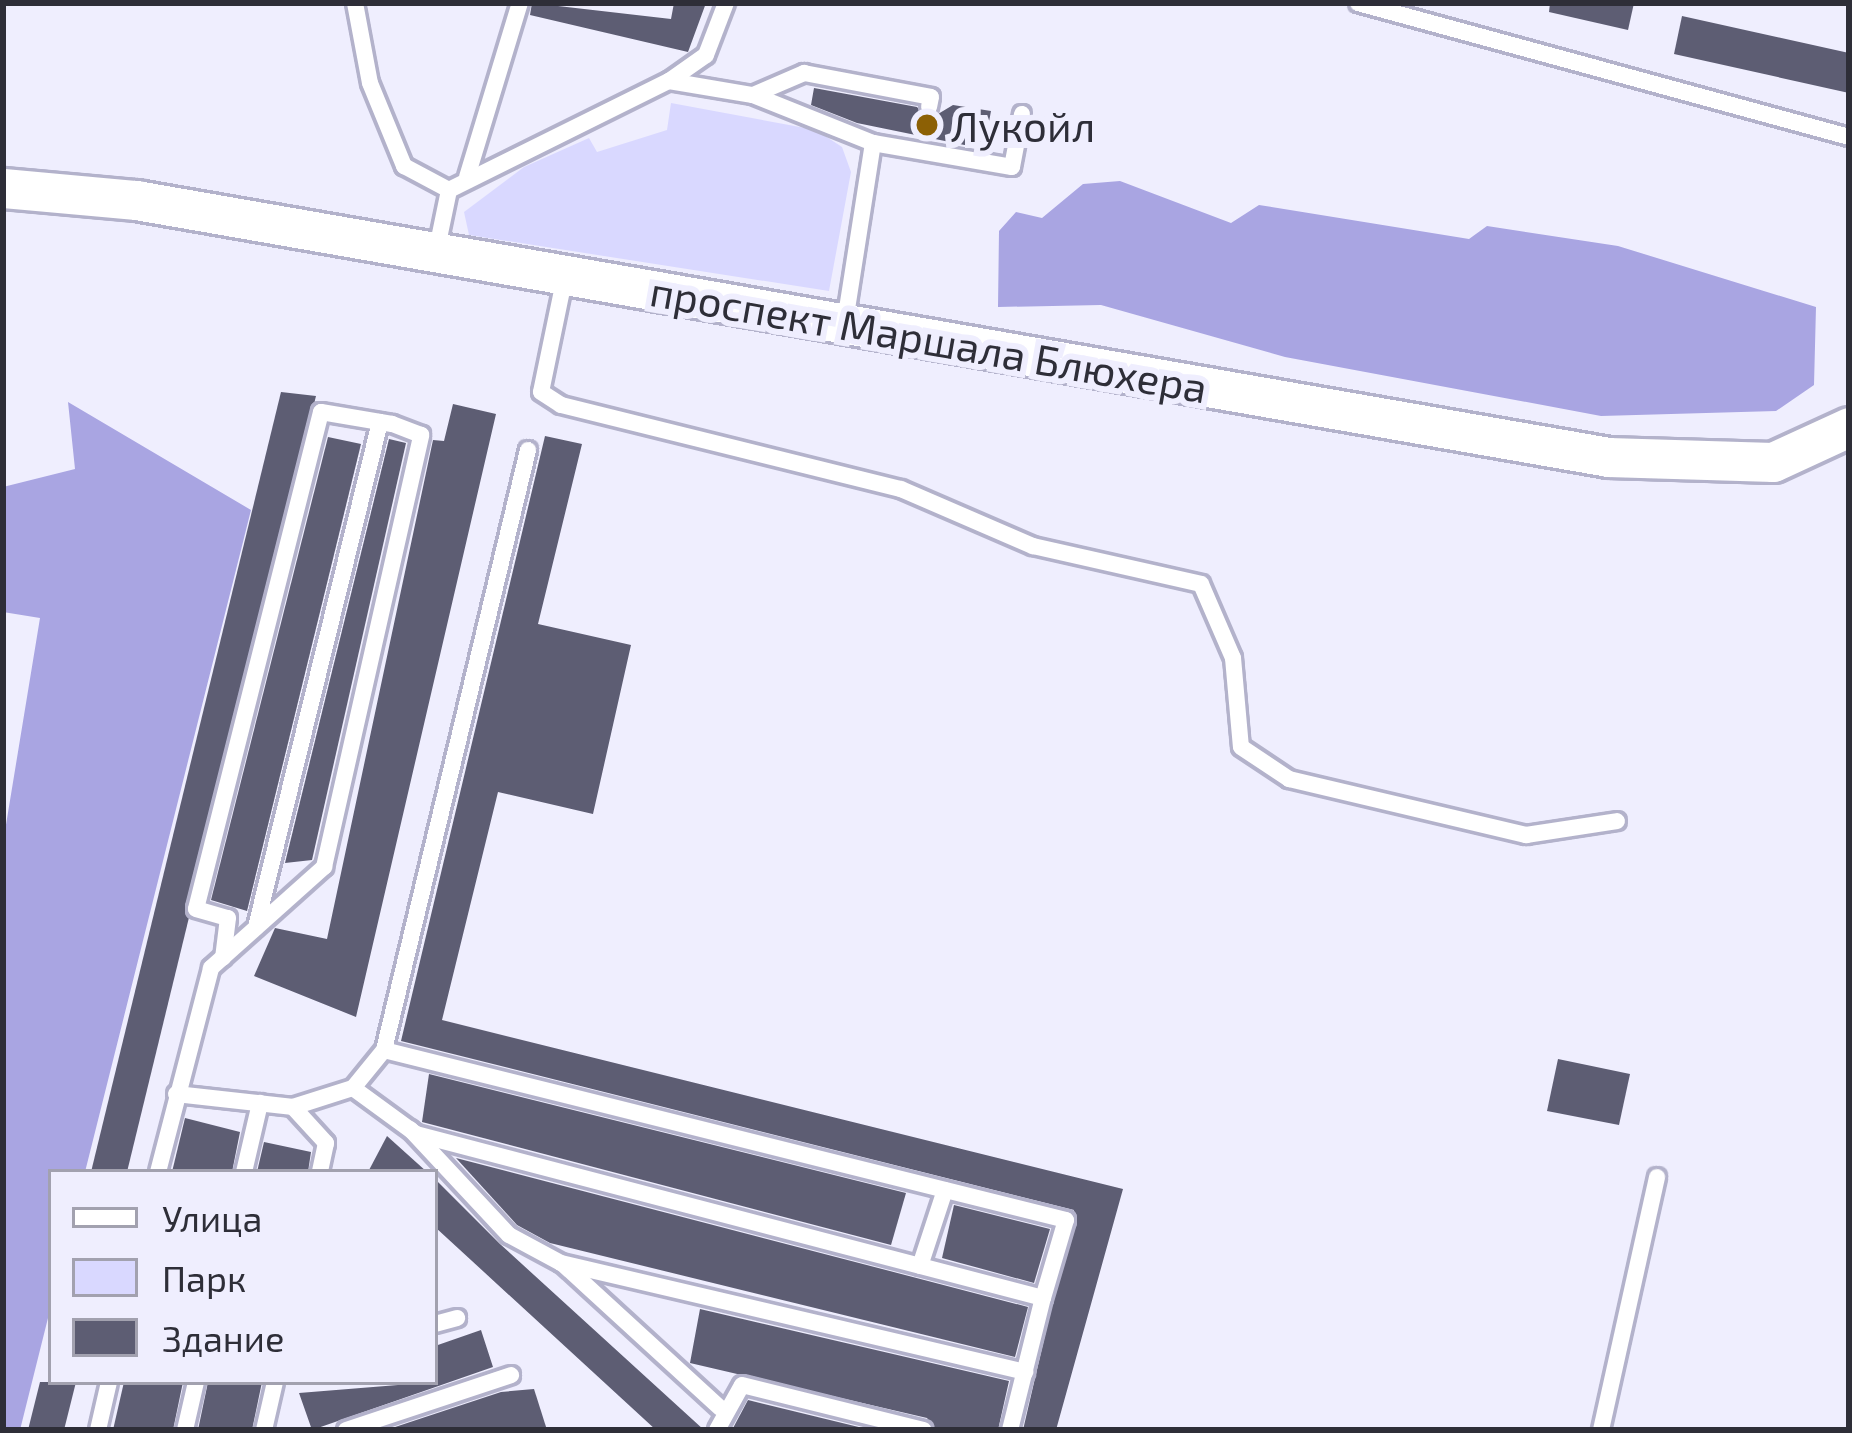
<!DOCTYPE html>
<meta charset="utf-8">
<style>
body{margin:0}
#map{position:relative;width:1852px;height:1433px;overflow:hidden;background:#efeefe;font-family:"Exo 2",sans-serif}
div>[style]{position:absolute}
.green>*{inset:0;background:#d9d8ff}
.forest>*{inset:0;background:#a9a5e2}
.building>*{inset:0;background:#5d5d73}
.roads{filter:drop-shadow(3px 0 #b3b2cb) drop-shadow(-3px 0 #b3b2cb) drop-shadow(0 3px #b3b2cb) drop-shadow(0 -3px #b3b2cb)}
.service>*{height:16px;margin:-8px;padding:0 8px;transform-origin:8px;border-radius:8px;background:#fff}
.tertiary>*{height:39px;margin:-19.5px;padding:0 19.5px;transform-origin:19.5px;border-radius:19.5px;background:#fff}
.dots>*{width:33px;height:33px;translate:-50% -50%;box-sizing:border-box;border:6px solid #efeefe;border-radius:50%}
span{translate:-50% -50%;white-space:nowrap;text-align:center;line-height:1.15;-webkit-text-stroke:12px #efeefe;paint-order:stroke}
.poi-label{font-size:42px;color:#2e2e38}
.left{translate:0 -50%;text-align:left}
.street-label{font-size:42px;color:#2e2e38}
.frame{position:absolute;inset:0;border:6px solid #2e2e38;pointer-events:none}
.legend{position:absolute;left:48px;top:1169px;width:390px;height:216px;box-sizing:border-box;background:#efeefe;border:3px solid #a2a1af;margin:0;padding:15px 21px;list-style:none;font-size:36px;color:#2e2e38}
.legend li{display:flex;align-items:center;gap:24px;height:60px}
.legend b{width:60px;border:3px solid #a2a1af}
</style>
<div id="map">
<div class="green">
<div style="clip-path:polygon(671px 103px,816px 130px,842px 147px,851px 172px,829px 291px,469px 235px,464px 212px,524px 167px,589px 138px,597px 152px,667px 130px)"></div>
</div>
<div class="forest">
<div style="clip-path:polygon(1120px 181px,1231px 223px,1259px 205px,1469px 239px,1487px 226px,1618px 246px,1816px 307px,1814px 385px,1776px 411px,1601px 416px,1285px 357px,1101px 305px,998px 307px,999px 231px,1016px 212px,1042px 218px,1083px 184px)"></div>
<div style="clip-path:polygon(68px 402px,251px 510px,85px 1172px,51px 1172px,51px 1306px,20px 1430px,3px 1430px,3px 843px,40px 618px,3px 612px,3px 487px,75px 469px)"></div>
</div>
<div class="building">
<div style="clip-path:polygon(532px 3px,671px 19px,674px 3px,706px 3px,688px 52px,530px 15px)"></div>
<div style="clip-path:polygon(1550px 3px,1634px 3px,1628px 30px,1549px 12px)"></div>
<div style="clip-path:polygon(1682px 16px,1849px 53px,1849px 93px,1674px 54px)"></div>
<div style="clip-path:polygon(814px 88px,917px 107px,928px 120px,953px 105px,991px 111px,984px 149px,857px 123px,811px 105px)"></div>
<div style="clip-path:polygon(281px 392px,316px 396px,127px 1172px,91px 1172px)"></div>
<div style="clip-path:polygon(453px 404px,496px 414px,356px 1017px,254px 976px,275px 928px,327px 939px,433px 440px,444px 441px)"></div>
<div style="clip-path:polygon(545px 436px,582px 444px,538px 624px,631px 645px,593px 814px,498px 792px,442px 1020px,1123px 1189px,1056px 1430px,1023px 1430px,1074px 1210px,401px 1041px)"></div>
<div style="clip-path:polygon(328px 437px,361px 444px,247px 911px,211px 900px)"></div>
<div style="clip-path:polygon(389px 439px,406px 443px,312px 860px,285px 863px)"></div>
<div style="clip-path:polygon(1558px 1059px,1630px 1074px,1619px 1125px,1547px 1111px)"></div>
<div style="clip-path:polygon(429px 1074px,906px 1193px,891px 1245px,422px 1122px)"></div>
<div style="clip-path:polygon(185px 1118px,240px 1132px,232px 1172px,172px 1172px)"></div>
<div style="clip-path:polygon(387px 1136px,427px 1172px,368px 1172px)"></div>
<div style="clip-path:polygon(264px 1142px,311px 1152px,308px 1172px,257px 1172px)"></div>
<div style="clip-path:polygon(456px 1158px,1028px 1307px,1015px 1357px,550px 1243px,517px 1225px)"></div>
<div style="clip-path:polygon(435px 1179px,500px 1244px,704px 1430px,656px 1430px,435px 1227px)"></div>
<div style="clip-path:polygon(954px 1205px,1050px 1229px,1034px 1283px,942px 1258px)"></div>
<div style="clip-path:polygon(700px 1309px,1009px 1381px,998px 1430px,936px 1430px,927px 1418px,690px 1363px)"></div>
<div style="clip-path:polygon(481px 1330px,493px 1367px,312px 1430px,299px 1393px,435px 1382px,435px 1346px)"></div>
<div style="clip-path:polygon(40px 1382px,76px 1382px,64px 1430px,28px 1430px)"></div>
<div style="clip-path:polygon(124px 1382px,183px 1382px,173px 1430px,113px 1430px)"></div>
<div style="clip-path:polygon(208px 1382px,262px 1382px,252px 1430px,198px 1430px)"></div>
<div style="clip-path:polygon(534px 1389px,547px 1430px,386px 1430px,501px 1392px)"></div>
<div style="clip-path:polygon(748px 1400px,871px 1430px,732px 1430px)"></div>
</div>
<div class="roads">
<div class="service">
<div style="left:355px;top:3px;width:81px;rotate:79.4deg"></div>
<div style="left:370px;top:83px;width:90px;rotate:67.7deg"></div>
<div style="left:404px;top:166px;width:51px;rotate:28.1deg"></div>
<div style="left:1358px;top:3px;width:509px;rotate:15.26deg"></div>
<div style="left:669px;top:81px;width:85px;rotate:9.5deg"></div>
<div style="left:753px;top:95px;width:129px;rotate:21.8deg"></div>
<div style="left:873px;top:143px;width:181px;rotate:98.9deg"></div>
<div style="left:753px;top:95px;width:56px;rotate:-23.3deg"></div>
<div style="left:804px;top:73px;width:129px;rotate:10.7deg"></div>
<div style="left:931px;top:97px;width:10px;rotate:101deg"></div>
<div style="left:873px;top:143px;width:141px;rotate:9.8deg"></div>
<div style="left:1012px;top:167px;width:54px;rotate:-79.3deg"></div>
<div style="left:467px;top:177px;width:182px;rotate:-73.1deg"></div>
<div style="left:436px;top:253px;width:64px;rotate:-78.3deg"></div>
<div style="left:449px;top:190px;width:246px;rotate:-26.4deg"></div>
<div style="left:669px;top:81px;width:45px;rotate:-35.1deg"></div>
<div style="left:706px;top:55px;width:56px;rotate:-69deg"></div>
<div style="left:565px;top:276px;width:118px;rotate:101.7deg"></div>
<div style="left:541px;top:392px;width:24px;rotate:33deg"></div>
<div style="left:561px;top:405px;width:350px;rotate:13.9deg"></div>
<div style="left:901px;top:489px;width:144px;rotate:23.4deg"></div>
<div style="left:1033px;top:546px;width:172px;rotate:12.7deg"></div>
<div style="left:1201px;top:584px;width:81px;rotate:66.6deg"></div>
<div style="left:1233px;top:658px;width:89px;rotate:84.9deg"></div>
<div style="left:1241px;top:747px;width:58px;rotate:33.7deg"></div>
<div style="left:1289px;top:779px;width:244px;rotate:13.3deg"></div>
<div style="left:1526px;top:835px;width:92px;rotate:-8.7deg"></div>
<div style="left:256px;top:927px;width:520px;rotate:-76.2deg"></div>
<div style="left:384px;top:1050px;width:617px;rotate:-76.5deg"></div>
<div style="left:176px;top:1094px;width:118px;rotate:6.3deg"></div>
<div style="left:293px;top:1107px;width:63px;rotate:-17.6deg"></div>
<div style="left:353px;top:1088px;width:78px;rotate:36.1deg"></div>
<div style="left:416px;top:1134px;width:648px;rotate:14.66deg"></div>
<div style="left:1043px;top:1298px;width:81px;rotate:-73.6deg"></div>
<div style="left:1066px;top:1220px;width:703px;rotate:-166deg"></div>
<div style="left:384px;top:1050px;width:49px;rotate:129.2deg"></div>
<div style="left:293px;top:1107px;width:49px;rotate:47.5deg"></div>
<div style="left:326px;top:1143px;width:30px;rotate:102deg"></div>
<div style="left:410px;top:1129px;width:145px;rotate:47deg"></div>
<div style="left:509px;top:1235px;width:59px;rotate:28.3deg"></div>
<div style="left:561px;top:1263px;width:477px;rotate:13.2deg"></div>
<div style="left:158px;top:1172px;width:211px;rotate:-75.4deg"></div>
<div style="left:211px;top:968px;width:152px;rotate:-41.8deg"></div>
<div style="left:324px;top:867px;width:443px;rotate:-77.3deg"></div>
<div style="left:421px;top:435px;width:31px;rotate:-159deg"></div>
<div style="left:392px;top:424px;width:72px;rotate:-170.4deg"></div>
<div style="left:321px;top:412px;width:512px;rotate:104.12deg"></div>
<div style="left:196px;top:909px;width:33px;rotate:16deg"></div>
<div style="left:228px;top:918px;width:40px;rotate:97.1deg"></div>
<div style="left:244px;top:1172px;width:71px;rotate:-76.9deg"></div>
<div style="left:564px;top:1265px;width:212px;rotate:42.5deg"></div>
<div style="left:920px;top:1266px;width:80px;rotate:-71.8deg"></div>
<div style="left:435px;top:1324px;width:23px;rotate:-15deg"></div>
<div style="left:98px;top:1430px;width:49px;rotate:-77.1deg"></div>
<div style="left:185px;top:1430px;width:49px;rotate:-77.1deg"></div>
<div style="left:264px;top:1430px;width:49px;rotate:-77.1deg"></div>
<div style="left:346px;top:1430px;width:174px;rotate:-18.4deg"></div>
<div style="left:717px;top:1430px;width:51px;rotate:-60.9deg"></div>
<div style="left:742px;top:1385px;width:187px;rotate:13.9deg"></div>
<div style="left:1010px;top:1430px;width:136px;rotate:-76deg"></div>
<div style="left:1601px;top:1430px;width:259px;rotate:-77.5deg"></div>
</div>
<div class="tertiary">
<div style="left:3px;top:188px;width:134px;rotate:5.2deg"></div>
<div style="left:136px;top:200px;width:1494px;rotate:9.9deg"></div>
<div style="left:1608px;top:457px;width:165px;rotate:1.7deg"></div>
<div style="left:1773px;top:462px;width:84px;rotate:-24.7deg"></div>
</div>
</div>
<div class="dots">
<div style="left:927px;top:125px;background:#8c6005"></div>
</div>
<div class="poi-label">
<span class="left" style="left:951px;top:125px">Лукойл</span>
</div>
<div class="street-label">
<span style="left:929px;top:338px;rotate:10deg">проспект Маршала Блюхера</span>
</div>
<div class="frame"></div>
<ul class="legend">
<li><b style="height:15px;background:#fff"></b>Улица</li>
<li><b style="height:33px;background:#d9d8ff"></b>Парк</li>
<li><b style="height:33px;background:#5d5d73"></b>Здание</li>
</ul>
</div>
